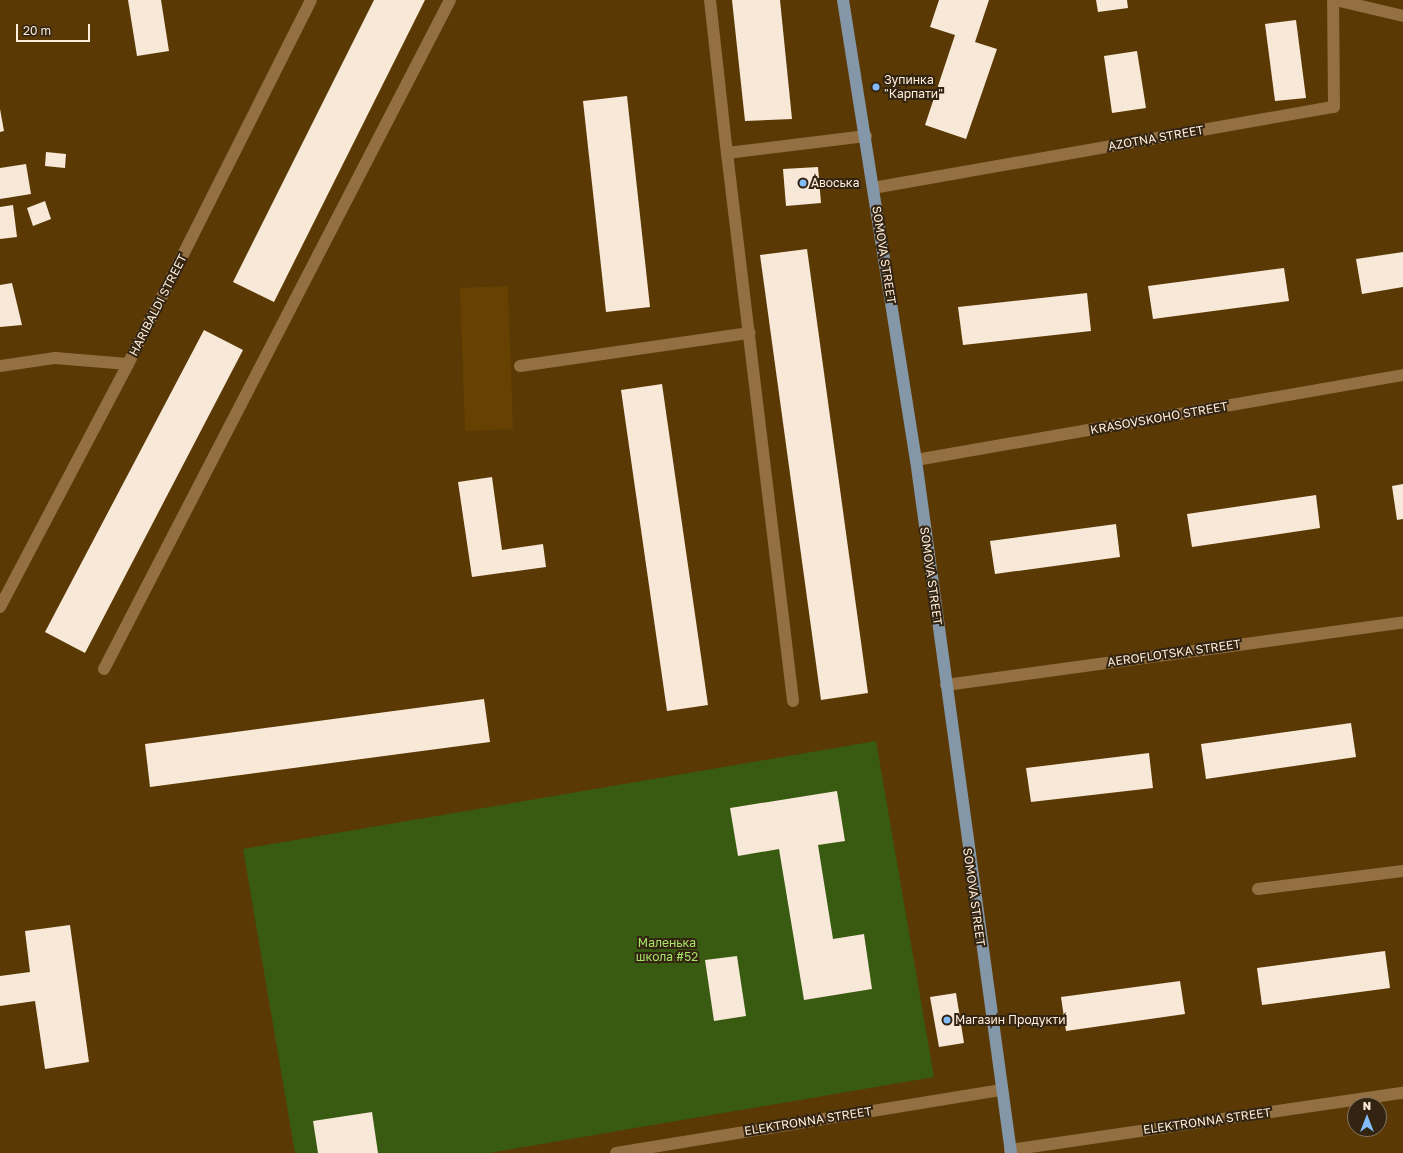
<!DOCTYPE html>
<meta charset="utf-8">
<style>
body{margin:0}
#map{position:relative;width:1403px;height:1153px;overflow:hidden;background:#5a3905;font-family:"Golos Text",sans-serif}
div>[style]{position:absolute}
.built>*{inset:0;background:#674101}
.green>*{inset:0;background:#395a11}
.building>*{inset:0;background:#f7e8d7}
.minor>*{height:12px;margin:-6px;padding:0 6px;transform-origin:6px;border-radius:6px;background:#936f41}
.major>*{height:12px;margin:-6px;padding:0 6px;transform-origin:6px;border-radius:6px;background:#8397a9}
.dots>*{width:11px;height:11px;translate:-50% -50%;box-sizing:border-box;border:2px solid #332411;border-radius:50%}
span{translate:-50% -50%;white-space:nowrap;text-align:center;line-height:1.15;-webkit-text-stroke:4px #332411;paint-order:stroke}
.poi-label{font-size:12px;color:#feeedb}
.left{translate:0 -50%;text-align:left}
.street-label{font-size:12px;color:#feeedb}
.park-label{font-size:12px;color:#a6e566}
.north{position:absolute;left:1347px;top:1097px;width:40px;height:40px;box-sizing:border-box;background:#332411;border:1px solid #847562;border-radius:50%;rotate:0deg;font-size:11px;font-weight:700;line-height:16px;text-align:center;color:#feeedb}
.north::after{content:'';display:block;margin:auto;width:14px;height:18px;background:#82bcfa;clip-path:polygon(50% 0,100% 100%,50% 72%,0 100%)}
.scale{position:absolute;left:16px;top:24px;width:74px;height:18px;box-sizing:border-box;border:2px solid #feeedb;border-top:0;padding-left:5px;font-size:12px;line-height:14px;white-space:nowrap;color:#feeedb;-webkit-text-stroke:3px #332411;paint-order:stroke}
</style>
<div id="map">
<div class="built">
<div style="clip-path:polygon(508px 286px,513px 429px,465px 431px,460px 288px)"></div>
</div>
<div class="green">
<div style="clip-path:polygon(876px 741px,934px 1077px,489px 1153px,295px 1153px,243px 849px)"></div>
</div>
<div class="building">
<div style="clip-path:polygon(128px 0,161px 0,169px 51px,137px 56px)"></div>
<div style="clip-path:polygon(374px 0,425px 0,274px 302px,233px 282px)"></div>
<div style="clip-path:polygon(732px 0,780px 0,792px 119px,745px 121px)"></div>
<div style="clip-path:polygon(939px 0,989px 0,975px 42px,997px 49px,966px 139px,925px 125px,955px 35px,930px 27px)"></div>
<div style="clip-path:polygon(1096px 0,1127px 0,1128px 8px,1098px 12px)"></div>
<div style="clip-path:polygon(1296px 20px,1306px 98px,1275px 101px,1265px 24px)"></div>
<div style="clip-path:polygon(1137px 51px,1146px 108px,1112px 113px,1104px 56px)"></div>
<div style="clip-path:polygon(627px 96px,650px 307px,606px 312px,583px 101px)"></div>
<div style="clip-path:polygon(0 109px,4px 131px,0 132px)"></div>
<div style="clip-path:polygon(46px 152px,66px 154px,65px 168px,45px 166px)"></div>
<div style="clip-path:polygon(26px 164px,31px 194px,0 199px,0 168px)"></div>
<div style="clip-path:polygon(818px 167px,821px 203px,786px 206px,783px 169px)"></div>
<div style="clip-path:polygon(45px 201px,51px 219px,33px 226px,27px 208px)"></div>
<div style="clip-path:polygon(13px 205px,17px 237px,0 239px,0 207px)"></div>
<div style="clip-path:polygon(807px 249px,868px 693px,821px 700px,760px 255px)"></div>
<div style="clip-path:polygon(1403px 252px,1403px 287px,1362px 294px,1356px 259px)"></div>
<div style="clip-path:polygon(1284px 268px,1289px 301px,1153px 319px,1148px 286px)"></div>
<div style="clip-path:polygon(12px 283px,22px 325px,0 327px,0 285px)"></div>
<div style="clip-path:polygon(1087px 293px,1091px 331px,963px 345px,958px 307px)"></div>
<div style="clip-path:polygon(204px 330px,243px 350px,85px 653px,45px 632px)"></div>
<div style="clip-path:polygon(662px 384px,708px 705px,667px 711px,621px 390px)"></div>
<div style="clip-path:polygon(492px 477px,502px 550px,543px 544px,546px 567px,472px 577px,458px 482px)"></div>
<div style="clip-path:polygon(1403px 484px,1403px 519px,1397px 520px,1392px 486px)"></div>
<div style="clip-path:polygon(1316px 495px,1320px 528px,1192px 547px,1187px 514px)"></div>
<div style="clip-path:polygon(1116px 524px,1120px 557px,995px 574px,990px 541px)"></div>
<div style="clip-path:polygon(484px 699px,490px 742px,150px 787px,145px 744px)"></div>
<div style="clip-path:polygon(1351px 723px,1356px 757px,1206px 779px,1201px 744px)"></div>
<div style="clip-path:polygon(1149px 753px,1153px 788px,1031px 802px,1026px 768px)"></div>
<div style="clip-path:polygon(837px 791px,845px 841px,818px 845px,833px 939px,864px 934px,872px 989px,804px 1000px,779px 849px,738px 856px,730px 808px)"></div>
<div style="clip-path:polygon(70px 925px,89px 1062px,45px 1069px,35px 1001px,0 1006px,0 976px,30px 972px,25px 931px)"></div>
<div style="clip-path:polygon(1385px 951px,1390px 988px,1262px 1005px,1257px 968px)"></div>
<div style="clip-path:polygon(737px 956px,746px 1016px,714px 1021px,705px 960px)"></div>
<div style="clip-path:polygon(1180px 981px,1185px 1014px,1066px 1031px,1061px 997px)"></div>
<div style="clip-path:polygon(956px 993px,964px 1043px,939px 1047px,930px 997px)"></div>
<div style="clip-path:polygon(372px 1112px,378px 1153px,318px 1153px,313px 1121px)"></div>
</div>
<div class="minor">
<div style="left:710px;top:0;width:154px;rotate:83.7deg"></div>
<div style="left:727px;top:153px;width:140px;rotate:-7deg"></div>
<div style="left:1335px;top:0;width:70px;rotate:13.2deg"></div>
<div style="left:727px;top:153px;width:552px;rotate:83.13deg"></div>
<div style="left:873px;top:188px;width:468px;rotate:-10deg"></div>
<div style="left:1334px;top:107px;width:107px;rotate:-90.5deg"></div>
<div style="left:0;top:366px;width:56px;rotate:-8.3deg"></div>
<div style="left:55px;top:358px;width:73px;rotate:4.7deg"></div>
<div style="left:520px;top:366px;width:232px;rotate:-8.2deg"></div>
<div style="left:916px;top:460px;width:494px;rotate:-9.9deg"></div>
<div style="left:0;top:607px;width:275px;rotate:-62.2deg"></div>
<div style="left:128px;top:364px;width:407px;rotate:-63.3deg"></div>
<div style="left:104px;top:669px;width:753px;rotate:-62.65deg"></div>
<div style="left:946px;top:685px;width:461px;rotate:-7.8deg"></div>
<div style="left:1258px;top:889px;width:146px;rotate:-7.1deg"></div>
<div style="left:1010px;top:1150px;width:397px;rotate:-8.3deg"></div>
<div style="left:616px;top:1153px;width:389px;rotate:-9.3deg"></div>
</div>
<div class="major">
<div style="left:843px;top:0;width:466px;rotate:81deg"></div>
<div style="left:916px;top:460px;width:699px;rotate:82.19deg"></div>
</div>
<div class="dots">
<div style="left:876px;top:87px;background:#82bcfa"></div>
<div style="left:803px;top:183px;background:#82bcfa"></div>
<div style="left:947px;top:1020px;background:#82bcfa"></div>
</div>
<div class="poi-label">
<span class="left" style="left:884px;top:87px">Зупинка<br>"Карпати"</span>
<span class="left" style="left:811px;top:183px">Авоська</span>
<span class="left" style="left:955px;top:1020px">Магазин Продукти</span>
</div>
<div class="street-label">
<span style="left:1156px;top:138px;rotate:-10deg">AZOTNA STREET</span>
<span style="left:884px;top:255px;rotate:81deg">SOMOVA STREET</span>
<span style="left:158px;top:305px;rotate:-63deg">HARIBALDI STREET</span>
<span style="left:1159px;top:418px;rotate:-10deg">KRASOVSKOHO STREET</span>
<span style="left:931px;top:576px;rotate:82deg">SOMOVA STREET</span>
<span style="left:1174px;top:653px;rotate:-8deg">AEROFLOTSKA STREET</span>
<span style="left:974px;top:897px;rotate:82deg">SOMOVA STREET</span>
<span style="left:808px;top:1121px;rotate:-9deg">ELEKTRONNA STREET</span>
<span style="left:1207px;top:1121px;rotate:-8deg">ELEKTRONNA STREET</span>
</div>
<div class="park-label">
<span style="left:667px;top:950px">Маленька<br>школа #52</span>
</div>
<div class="north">N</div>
<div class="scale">20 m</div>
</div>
